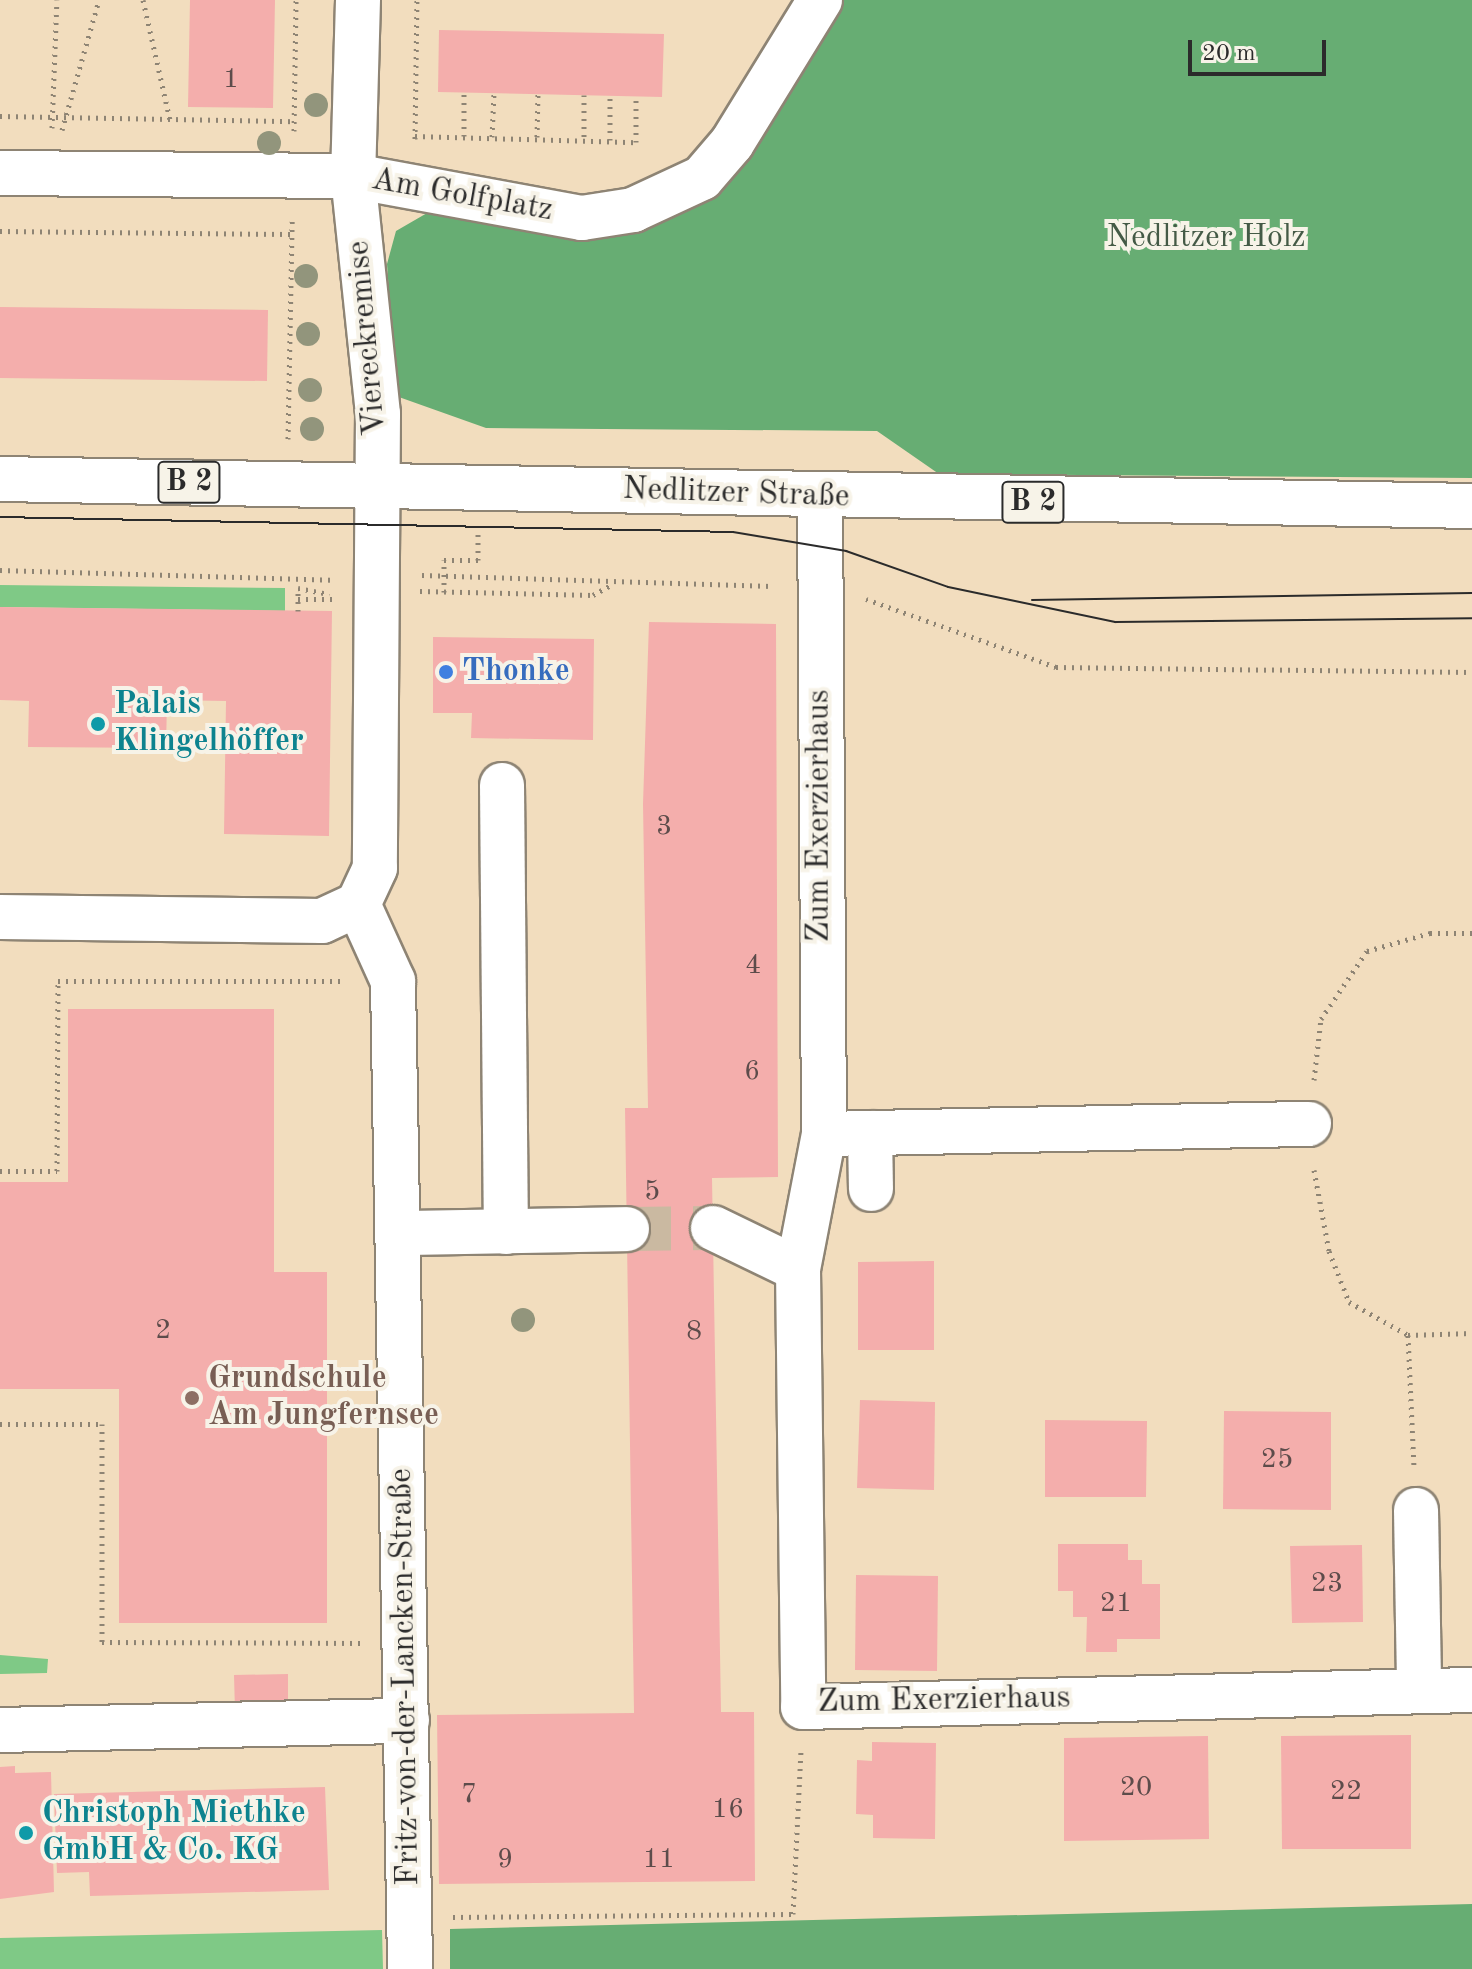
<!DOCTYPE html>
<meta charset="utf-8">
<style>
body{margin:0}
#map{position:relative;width:1472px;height:1969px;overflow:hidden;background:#f2ddbe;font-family:"Old Standard TT",serif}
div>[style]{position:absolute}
.green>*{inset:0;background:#7fc986}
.forest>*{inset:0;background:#67ad73}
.building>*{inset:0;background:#f4aeac}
.minor-tunnel>*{height:44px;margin-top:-22px;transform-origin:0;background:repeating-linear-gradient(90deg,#cab9a1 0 44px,transparent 0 66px)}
.path>*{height:5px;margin-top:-2.5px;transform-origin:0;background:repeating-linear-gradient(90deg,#8e8474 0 2px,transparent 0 8px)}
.roads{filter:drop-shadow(2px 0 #8e8474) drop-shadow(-2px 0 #8e8474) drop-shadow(0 2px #8e8474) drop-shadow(0 -2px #8e8474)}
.minor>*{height:44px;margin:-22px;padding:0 22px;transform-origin:22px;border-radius:22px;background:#fff}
.major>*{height:44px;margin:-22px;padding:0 22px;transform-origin:22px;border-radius:22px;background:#fff}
.tram>*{height:2px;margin:-1px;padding:0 1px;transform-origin:1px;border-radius:1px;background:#2b2b2b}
.trees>*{width:24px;height:24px;margin:-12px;border-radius:50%;background:#92957c}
.dots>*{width:22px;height:22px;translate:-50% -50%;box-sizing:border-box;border:4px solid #f7f3e8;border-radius:50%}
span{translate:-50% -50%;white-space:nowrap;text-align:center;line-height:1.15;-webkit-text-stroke:8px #f7f3e8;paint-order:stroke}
.number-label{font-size:28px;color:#5d4c4b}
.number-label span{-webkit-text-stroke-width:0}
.shield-label span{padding:2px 6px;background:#f7f3e8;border:2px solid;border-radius:6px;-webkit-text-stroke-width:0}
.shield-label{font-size:30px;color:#2b2b2b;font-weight:700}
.street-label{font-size:32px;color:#2b2b2b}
.park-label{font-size:32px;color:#445a46}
.shop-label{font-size:32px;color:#366cbe;font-weight:700}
.left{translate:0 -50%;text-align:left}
.culture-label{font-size:32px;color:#0d838f;font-weight:700}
.education-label{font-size:32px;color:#785e54;font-weight:700}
.scale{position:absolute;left:1188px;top:40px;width:138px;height:36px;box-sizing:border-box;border:4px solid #2b2b2b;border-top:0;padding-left:10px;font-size:24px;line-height:28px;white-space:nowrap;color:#2b2b2b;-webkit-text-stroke:6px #f7f3e8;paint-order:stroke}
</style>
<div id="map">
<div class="green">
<div style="clip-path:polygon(0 585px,285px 588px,285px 611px,0 607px)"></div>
<div style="clip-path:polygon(0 1655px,48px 1659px,47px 1673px,0 1674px)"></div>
<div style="clip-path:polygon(382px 1930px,383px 1969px,0 1969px,0 1938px)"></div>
</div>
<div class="forest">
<div style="clip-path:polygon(839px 0,1472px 0,1472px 478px,939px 474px,877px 431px,486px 428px,396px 396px,387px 264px,396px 231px,434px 209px,660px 221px)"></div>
<div style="clip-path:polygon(1472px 1904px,1472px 1969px,450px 1969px,450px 1929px)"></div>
</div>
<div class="building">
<div style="clip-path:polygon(190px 0,275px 0,273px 108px,188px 107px)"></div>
<div style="clip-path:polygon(439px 30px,664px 34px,662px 97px,438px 92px)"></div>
<div style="clip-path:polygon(0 307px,268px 310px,267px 381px,0 378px)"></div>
<div style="clip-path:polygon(0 607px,332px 611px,329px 836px,224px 834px,226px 701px,167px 700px,166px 748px,28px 747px,29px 701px,0 700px)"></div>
<div style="clip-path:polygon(649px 622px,776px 624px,778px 1177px,712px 1178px,721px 1712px,754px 1712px,755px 1881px,439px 1884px,437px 1715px,634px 1713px,625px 1108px,648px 1108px,643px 804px)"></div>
<div style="clip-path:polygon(433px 637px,594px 639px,593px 740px,471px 738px,472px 713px,433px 713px)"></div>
<div style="clip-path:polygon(68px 1009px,274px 1009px,274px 1272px,327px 1272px,327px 1623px,119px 1623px,119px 1389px,0 1389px,0 1182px,68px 1182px)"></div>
<div style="clip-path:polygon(934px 1261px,934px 1350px,858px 1350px,858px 1262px)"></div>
<div style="clip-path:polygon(860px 1400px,935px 1402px,934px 1490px,857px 1488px)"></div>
<div style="clip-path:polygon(1224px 1411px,1331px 1412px,1331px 1510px,1223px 1509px)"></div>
<div style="clip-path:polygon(1045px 1420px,1147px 1421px,1146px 1497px,1045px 1497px)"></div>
<div style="clip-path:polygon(1058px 1544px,1128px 1544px,1128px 1560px,1142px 1560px,1142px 1584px,1160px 1584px,1160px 1639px,1117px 1639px,1117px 1652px,1086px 1652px,1087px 1617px,1073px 1617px,1073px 1591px,1058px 1591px)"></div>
<div style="clip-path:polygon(1362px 1545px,1363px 1622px,1292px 1623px,1290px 1546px)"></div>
<div style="clip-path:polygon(856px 1575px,938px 1576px,937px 1671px,855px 1670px)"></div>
<div style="clip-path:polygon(288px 1674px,288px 1710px,235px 1711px,234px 1675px)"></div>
<div style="clip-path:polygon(1411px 1735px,1411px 1849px,1282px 1849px,1281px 1736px)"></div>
<div style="clip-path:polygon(1208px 1736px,1209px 1839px,1064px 1841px,1064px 1738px)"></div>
<div style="clip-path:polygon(872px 1742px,936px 1743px,935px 1839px,873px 1838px,873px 1815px,856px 1814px,857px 1760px,872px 1761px)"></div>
<div style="clip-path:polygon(15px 1766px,15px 1773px,51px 1772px,54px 1892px,0 1899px,0 1767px)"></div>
<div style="clip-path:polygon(325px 1787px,329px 1890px,90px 1896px,89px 1872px,57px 1873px,54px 1794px)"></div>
</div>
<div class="minor-tunnel">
<div style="left:627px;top:1229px;width:86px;rotate:-0.7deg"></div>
</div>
<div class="path">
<div style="left:143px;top:0;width:123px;rotate:77.3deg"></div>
<div style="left:584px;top:95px;width:44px;rotate:90deg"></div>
<div style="left:0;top:116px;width:294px;rotate:1deg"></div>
<div style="left:52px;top:128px;width:128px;rotate:-87.8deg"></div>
<div style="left:62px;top:130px;width:135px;rotate:-74.1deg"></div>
<div style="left:294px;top:131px;width:131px;rotate:-89.1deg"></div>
<div style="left:415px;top:136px;width:221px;rotate:1.6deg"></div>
<div style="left:636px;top:142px;width:46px;rotate:-90deg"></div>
<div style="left:464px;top:136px;width:44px;rotate:-90deg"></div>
<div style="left:492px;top:137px;width:44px;rotate:-87.4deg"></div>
<div style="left:537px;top:137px;width:43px;rotate:-88.7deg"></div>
<div style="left:415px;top:139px;width:139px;rotate:-89.2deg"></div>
<div style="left:610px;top:140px;width:45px;rotate:-90deg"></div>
<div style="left:0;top:231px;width:291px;rotate:0.6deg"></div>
<div style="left:288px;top:439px;width:218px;rotate:-88.9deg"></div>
<div style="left:0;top:570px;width:331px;rotate:1.7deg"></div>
<div style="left:422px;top:575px;width:352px;rotate:1.8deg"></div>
<div style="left:420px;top:591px;width:173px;rotate:1.3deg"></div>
<div style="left:593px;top:595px;width:23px;rotate:-29deg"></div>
<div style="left:444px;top:592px;width:32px;rotate:-90deg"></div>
<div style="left:444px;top:560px;width:34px"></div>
<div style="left:478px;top:560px;width:26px;rotate:-90deg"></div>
<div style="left:298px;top:599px;width:35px"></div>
<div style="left:866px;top:599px;width:202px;rotate:19.7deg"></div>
<div style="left:1056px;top:667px;width:416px;rotate:0.7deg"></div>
<div style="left:298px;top:611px;width:23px;rotate:-90deg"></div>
<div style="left:298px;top:588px;width:32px;rotate:11deg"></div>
<div style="left:1314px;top:1080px;width:61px;rotate:-83.5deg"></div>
<div style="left:1321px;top:1019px;width:82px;rotate:-55.9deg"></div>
<div style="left:1367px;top:951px;width:66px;rotate:-15.9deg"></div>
<div style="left:1430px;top:933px;width:42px"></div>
<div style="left:1314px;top:1170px;width:82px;rotate:79.5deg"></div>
<div style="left:1329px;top:1251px;width:55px;rotate:68.6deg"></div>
<div style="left:1349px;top:1302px;width:68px;rotate:29.2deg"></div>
<div style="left:1408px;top:1335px;width:64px;rotate:-1.8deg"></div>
<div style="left:0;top:1171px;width:57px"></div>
<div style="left:57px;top:1171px;width:190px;rotate:-89.7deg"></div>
<div style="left:58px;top:981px;width:287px"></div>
<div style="left:1408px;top:1335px;width:131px;rotate:87.4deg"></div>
<div style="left:0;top:1424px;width:102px"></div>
<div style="left:102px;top:1424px;width:218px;rotate:90deg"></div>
<div style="left:102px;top:1642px;width:259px;rotate:0.2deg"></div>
<div style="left:453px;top:1917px;width:340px;rotate:-0.5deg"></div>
<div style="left:793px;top:1914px;width:162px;rotate:-87.2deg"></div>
</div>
<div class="roads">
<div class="minor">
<div style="left:358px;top:0;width:176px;rotate:91.6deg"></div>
<div style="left:353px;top:176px;width:239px;rotate:84deg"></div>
<div style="left:378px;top:414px;width:454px;rotate:90.4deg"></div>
<div style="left:375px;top:868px;width:40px;rotate:115deg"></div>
<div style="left:358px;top:904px;width:85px;rotate:65.6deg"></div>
<div style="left:393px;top:981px;width:988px;rotate:89.01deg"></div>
<div style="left:0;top:173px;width:353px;rotate:0.5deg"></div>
<div style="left:353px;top:176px;width:233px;rotate:10.4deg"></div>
<div style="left:582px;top:218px;width:52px;rotate:-8.9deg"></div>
<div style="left:633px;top:210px;width:76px;rotate:-24.9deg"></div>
<div style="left:702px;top:178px;width:46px;rotate:-49.4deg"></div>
<div style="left:732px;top:143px;width:168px;rotate:-58.4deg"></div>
<div style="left:820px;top:498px;width:636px;rotate:89.64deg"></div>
<div style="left:824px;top:1134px;width:137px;rotate:100.9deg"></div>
<div style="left:798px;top:1269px;width:438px;rotate:89.3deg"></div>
<div style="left:803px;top:1707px;width:669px;rotate:-1.46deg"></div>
<div style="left:502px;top:785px;width:447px;rotate:89.5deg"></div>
<div style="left:0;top:917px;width:322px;rotate:0.7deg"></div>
<div style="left:322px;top:921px;width:40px;rotate:-25deg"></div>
<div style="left:870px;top:1133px;width:56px;rotate:89deg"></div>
<div style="left:824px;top:1134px;width:485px;rotate:-1.2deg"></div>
<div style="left:713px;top:1228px;width:94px;rotate:25.8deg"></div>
<div style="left:401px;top:1233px;width:226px;rotate:-1deg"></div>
<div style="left:1416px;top:1510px;width:179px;rotate:89deg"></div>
<div style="left:0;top:1730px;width:407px;rotate:-1.3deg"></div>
</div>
<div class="major">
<div style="left:0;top:479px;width:1472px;rotate:1.05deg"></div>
</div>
</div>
<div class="tram">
<div style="left:0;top:517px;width:733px;rotate:1.17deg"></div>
<div style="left:733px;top:532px;width:115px;rotate:9.5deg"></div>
<div style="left:846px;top:551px;width:108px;rotate:19.4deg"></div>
<div style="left:948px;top:587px;width:171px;rotate:11.8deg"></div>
<div style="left:1115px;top:622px;width:357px;rotate:-0.6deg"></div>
<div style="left:1032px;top:600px;width:440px;rotate:-0.9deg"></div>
</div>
<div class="trees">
<div style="left:316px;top:105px"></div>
<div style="left:269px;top:143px"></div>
<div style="left:306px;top:276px"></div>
<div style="left:308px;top:334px"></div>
<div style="left:310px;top:390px"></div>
<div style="left:312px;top:429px"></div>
<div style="left:523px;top:1320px"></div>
</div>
<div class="dots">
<div style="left:446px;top:672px;background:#3f7fe0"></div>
<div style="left:98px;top:724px;background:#0f9aa8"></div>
<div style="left:192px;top:1398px;background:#8d6e63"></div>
<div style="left:26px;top:1833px;background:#0f9aa8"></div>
</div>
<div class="number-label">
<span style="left:231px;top:80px">1</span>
<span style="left:664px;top:827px">3</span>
<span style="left:753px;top:966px">4</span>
<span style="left:752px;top:1072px">6</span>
<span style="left:652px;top:1192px">5</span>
<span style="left:163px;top:1331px">2</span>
<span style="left:694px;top:1332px">8</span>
<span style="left:1277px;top:1460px">25</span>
<span style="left:1327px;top:1584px">23</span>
<span style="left:1116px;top:1604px">21</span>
<span style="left:1136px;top:1788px">20</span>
<span style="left:1346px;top:1792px">22</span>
<span style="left:469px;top:1795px">7</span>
<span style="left:728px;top:1810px">16</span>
<span style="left:505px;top:1860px">9</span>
<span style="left:659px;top:1860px">11</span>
</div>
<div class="shield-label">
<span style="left:189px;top:482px">B 2</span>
<span style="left:1033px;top:502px">B 2</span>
</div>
<div class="street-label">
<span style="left:462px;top:196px;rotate:10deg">Am Golfplatz</span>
<span style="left:368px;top:338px;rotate:-95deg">Viereckremise</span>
<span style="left:736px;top:494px;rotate:2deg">Nedlitzer Straße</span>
<span style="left:820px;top:816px;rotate:-90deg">Zum Exerzierhaus</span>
<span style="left:406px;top:1677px;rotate:-91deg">Fritz-von-der-Lancken-Straße</span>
<span style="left:944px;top:1701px;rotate:-1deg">Zum Exerzierhaus</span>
</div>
<div class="park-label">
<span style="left:1206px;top:238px">Nedlitzer Holz</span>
</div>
<div class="shop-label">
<span class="left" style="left:462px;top:672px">Thonke</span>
</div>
<div class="culture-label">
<span class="left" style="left:114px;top:724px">Palais<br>Klingelhöffer</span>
<span class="left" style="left:42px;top:1833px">Christoph Miethke<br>GmbH &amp; Co. KG</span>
</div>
<div class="education-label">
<span class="left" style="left:208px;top:1398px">Grundschule<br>Am Jungfernsee</span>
</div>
<div class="scale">20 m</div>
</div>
